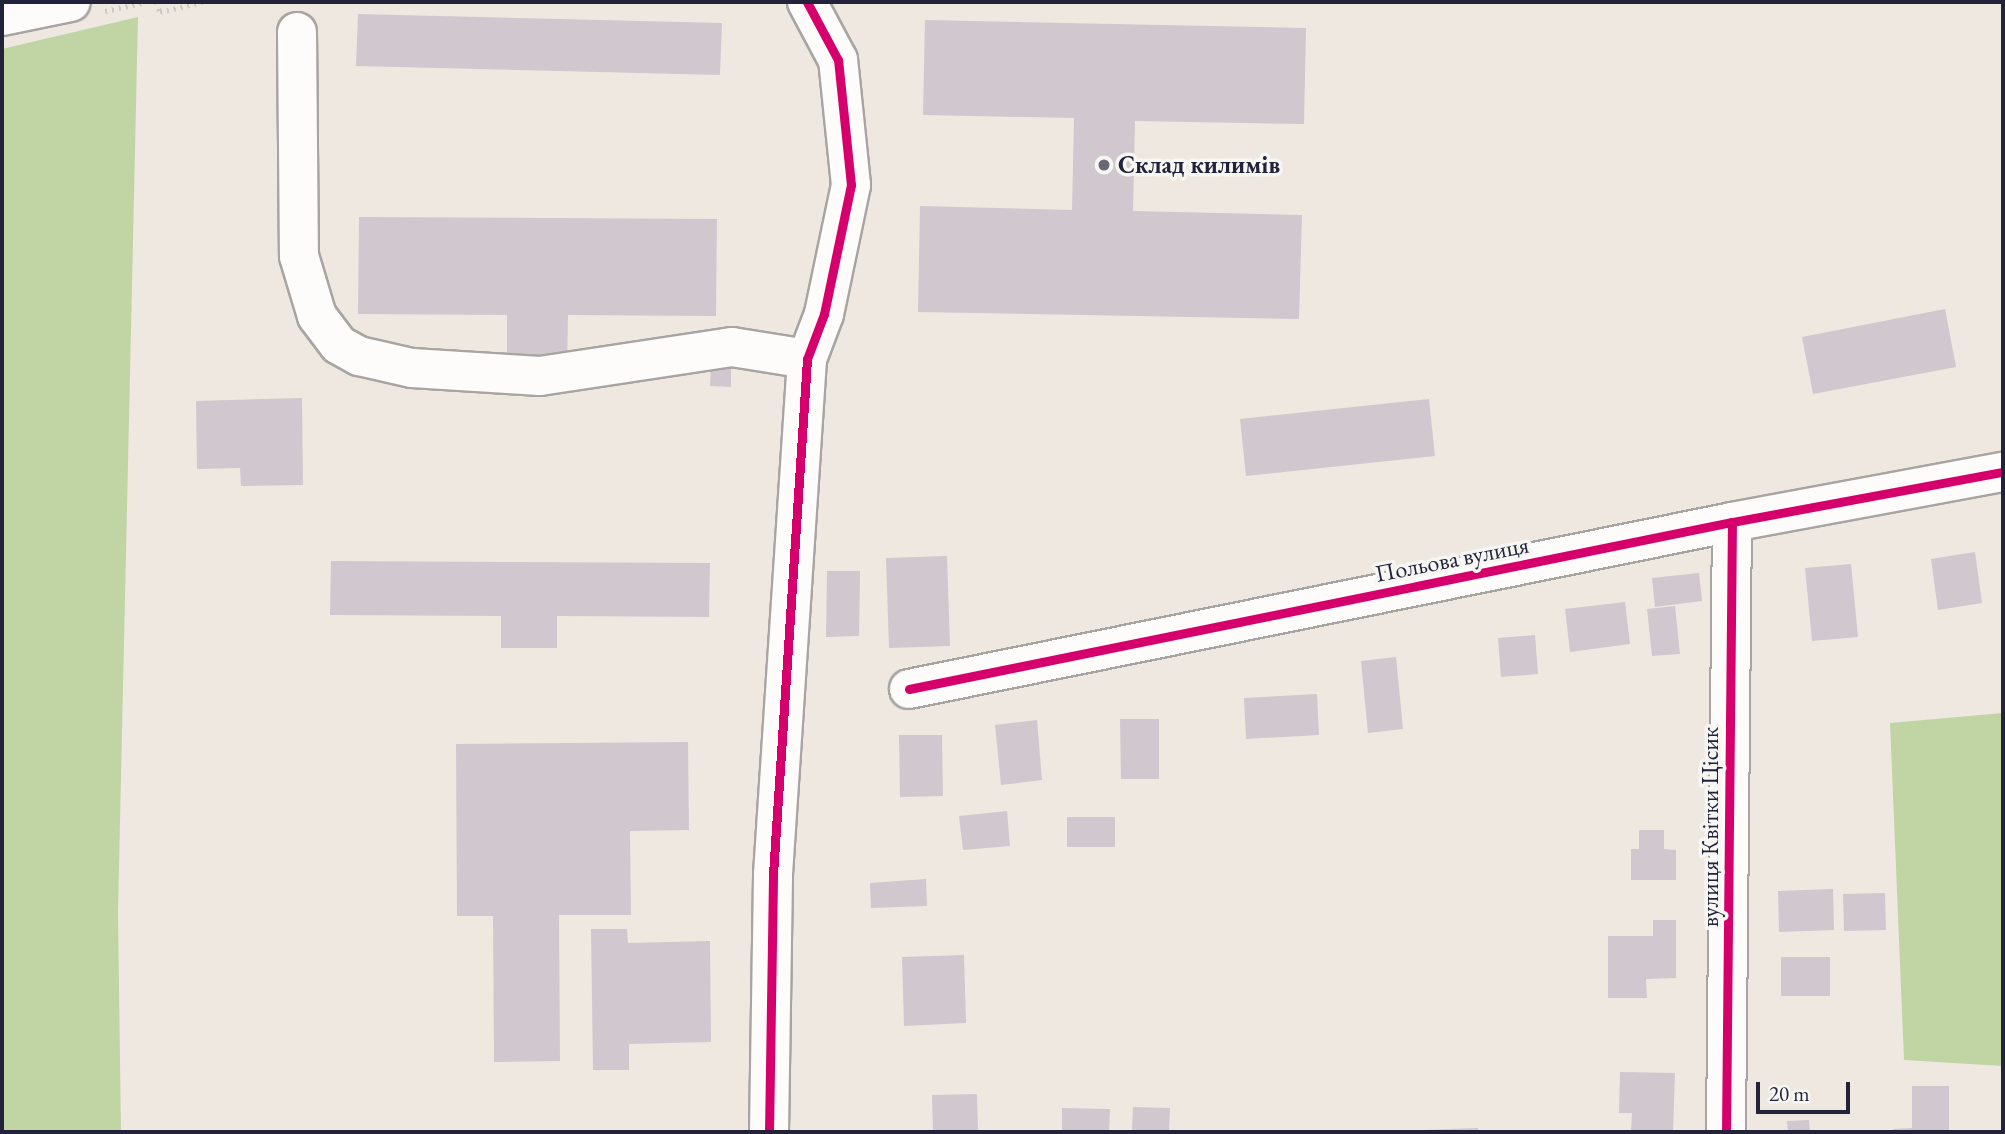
<!DOCTYPE html>
<meta charset="utf-8">
<style>
body{margin:0}
#map{position:relative;width:2005px;height:1134px;overflow:hidden;background:#efe8e0;font-family:"EB Garamond",serif}
div>[style]{position:absolute}
.green>*{inset:0;background:#c1d5a4}
.building>*{inset:0;background:#d1c7ce}
.path>*{height:4.5px;margin-top:-2.25px;transform-origin:0;background:repeating-linear-gradient(90deg,#cbc9ca 0 2px,transparent 0 7px)}
.roads{filter:drop-shadow(2px 0 #a8a4a2) drop-shadow(-2px 0 #a8a4a2) drop-shadow(0 2px #a8a4a2) drop-shadow(0 -2px #a8a4a2)}
.minor>*{height:38px;margin:-19px;padding:0 19px;transform-origin:19px;border-radius:19px;background:#fdfcfa}
.cycleway>*{height:9px;margin:-4.5px;padding:0 4.5px;transform-origin:4.5px;border-radius:4.5px;background:#d6006c}
.dots>*{width:19px;height:19px;translate:-50% -50%;box-sizing:border-box;border:4px solid #f6f6f2;border-radius:50%}
span{translate:-50% -50%;white-space:nowrap;text-align:center;line-height:1.15;-webkit-text-stroke:7px #f6f6f2;paint-order:stroke}
.poi-label{font-size:24px;color:#22223b;font-weight:700}
.left{translate:0 -50%;text-align:left}
.street-label{font-size:24px;color:#22223b}
.frame{position:absolute;inset:0;border:4px solid #22223b;pointer-events:none}
.scale{position:absolute;left:1756px;top:1082px;width:94px;height:32px;box-sizing:border-box;border:4px solid #22223b;border-top:0;padding-left:9px;font-size:21px;line-height:24px;white-space:nowrap;color:#22223b;-webkit-text-stroke:5px #f6f6f2;paint-order:stroke}
</style>
<div id="map">
<div class="green">
<div style="clip-path:polygon(138px 17px,118px 912px,121px 1132px,2px 1132px,2px 49px)"></div>
<div style="clip-path:polygon(2003px 713px,2003px 1066px,1904px 1060px,1890px 723px)"></div>
</div>
<div class="building">
<div style="clip-path:polygon(358px 14px,722px 23px,720px 75px,356px 66px)"></div>
<div style="clip-path:polygon(925px 20px,1306px 28px,1304px 124px,1135px 121px,1133px 211px,1302px 215px,1299px 319px,918px 312px,920px 206px,1072px 210px,1074px 118px,923px 115px)"></div>
<div style="clip-path:polygon(359px 217px,717px 219px,716px 316px,568px 315px,567px 370px,507px 370px,507px 315px,358px 314px)"></div>
<div style="clip-path:polygon(1945px 309px,1956px 367px,1813px 394px,1802px 337px)"></div>
<div style="clip-path:polygon(711px 366px,731px 366px,731px 387px,710px 386px)"></div>
<div style="clip-path:polygon(302px 398px,303px 485px,241px 486px,240px 468px,197px 469px,196px 401px)"></div>
<div style="clip-path:polygon(1429px 399px,1435px 456px,1246px 476px,1240px 419px)"></div>
<div style="clip-path:polygon(1975px 552px,1982px 603px,1938px 610px,1931px 559px)"></div>
<div style="clip-path:polygon(947px 556px,950px 646px,889px 648px,886px 558px)"></div>
<div style="clip-path:polygon(331px 561px,710px 563px,709px 617px,557px 616px,557px 648px,501px 648px,501px 616px,330px 615px)"></div>
<div style="clip-path:polygon(1851px 564px,1858px 637px,1812px 641px,1805px 568px)"></div>
<div style="clip-path:polygon(827px 571px,860px 571px,859px 636px,826px 637px)"></div>
<div style="clip-path:polygon(1699px 573px,1702px 601px,1655px 607px,1652px 578px)"></div>
<div style="clip-path:polygon(1625px 602px,1630px 644px,1570px 652px,1565px 609px)"></div>
<div style="clip-path:polygon(1675px 606px,1680px 654px,1652px 656px,1647px 609px)"></div>
<div style="clip-path:polygon(1535px 635px,1538px 674px,1501px 677px,1498px 638px)"></div>
<div style="clip-path:polygon(1396px 657px,1403px 729px,1368px 733px,1361px 661px)"></div>
<div style="clip-path:polygon(1317px 694px,1319px 735px,1246px 739px,1244px 698px)"></div>
<div style="clip-path:polygon(1120px 719px,1159px 719px,1159px 779px,1121px 779px)"></div>
<div style="clip-path:polygon(1037px 720px,1042px 780px,1001px 785px,995px 725px)"></div>
<div style="clip-path:polygon(899px 735px,942px 735px,943px 796px,900px 797px)"></div>
<div style="clip-path:polygon(688px 742px,689px 830px,630px 831px,631px 915px,559px 915px,560px 1061px,494px 1062px,493px 916px,457px 916px,456px 744px)"></div>
<div style="clip-path:polygon(1007px 811px,1010px 846px,963px 850px,959px 816px)"></div>
<div style="clip-path:polygon(1067px 817px,1115px 817px,1115px 847px,1067px 847px)"></div>
<div style="clip-path:polygon(1639px 830px,1664px 830px,1664px 849px,1676px 850px,1676px 880px,1631px 880px,1631px 849px,1639px 849px)"></div>
<div style="clip-path:polygon(926px 879px,927px 906px,871px 908px,870px 883px)"></div>
<div style="clip-path:polygon(1833px 889px,1834px 930px,1779px 932px,1778px 891px)"></div>
<div style="clip-path:polygon(1885px 893px,1886px 930px,1844px 931px,1843px 894px)"></div>
<div style="clip-path:polygon(1653px 920px,1676px 920px,1676px 978px,1646px 979px,1647px 998px,1608px 998px,1608px 936px,1653px 936px)"></div>
<div style="clip-path:polygon(591px 929px,627px 929px,628px 943px,710px 941px,711px 1042px,629px 1044px,629px 1070px,593px 1070px)"></div>
<div style="clip-path:polygon(964px 955px,966px 1023px,904px 1026px,902px 957px)"></div>
<div style="clip-path:polygon(1781px 957px,1830px 957px,1830px 996px,1781px 996px)"></div>
<div style="clip-path:polygon(1620px 1072px,1675px 1073px,1673px 1132px,1631px 1132px,1632px 1113px,1619px 1113px)"></div>
<div style="clip-path:polygon(1912px 1086px,1949px 1086px,1949px 1132px,1893px 1132px,1893px 1129px,1912px 1128px)"></div>
<div style="clip-path:polygon(977px 1094px,978px 1132px,933px 1132px,932px 1095px)"></div>
<div style="clip-path:polygon(1133px 1107px,1170px 1108px,1169px 1132px,1132px 1132px)"></div>
<div style="clip-path:polygon(1062px 1108px,1110px 1109px,1109px 1132px,1062px 1132px)"></div>
<div style="clip-path:polygon(1809px 1120px,1810px 1132px,1788px 1132px,1787px 1121px)"></div>
<div style="clip-path:polygon(1478px 1128px,1478px 1132px,1422px 1132px,1422px 1130px)"></div>
</div>
<div class="path">
<div style="left:157px;top:2px;width:10px;rotate:73deg"></div>
<div style="left:160px;top:12px;width:43px;rotate:-13.4deg"></div>
<div style="left:105px;top:11px;width:42px;rotate:-12.4deg"></div>
</div>
<div class="roads">
<div class="minor">
<div style="left:2px;top:16px;width:70px;rotate:-11.5deg"></div>
<div style="left:297px;top:32px;width:224px;rotate:89.5deg"></div>
<div style="left:299px;top:256px;width:63px;rotate:73.3deg"></div>
<div style="left:317px;top:316px;width:36px;rotate:53deg"></div>
<div style="left:339px;top:345px;width:23px;rotate:29deg"></div>
<div style="left:359px;top:356px;width:54px;rotate:12.8deg"></div>
<div style="left:412px;top:368px;width:128px;rotate:3.6deg"></div>
<div style="left:540px;top:376px;width:194px;rotate:-8.6deg"></div>
<div style="left:732px;top:347px;width:76px;rotate:9.1deg"></div>
<div style="left:909px;top:689px;width:840px;rotate:-11.47deg"></div>
<div style="left:1732px;top:522px;width:276px;rotate:-10.5deg"></div>
<div style="left:769px;top:1132px;width:258px;rotate:-89.1deg"></div>
<div style="left:773px;top:874px;width:516px;rotate:-86.22deg"></div>
<div style="left:807px;top:359px;width:48px;rotate:-69.3deg"></div>
<div style="left:824px;top:314px;width:132px;rotate:-78.2deg"></div>
<div style="left:851px;top:185px;width:126px;rotate:-95.9deg"></div>
<div style="left:838px;top:60px;width:66px;rotate:-118.1deg"></div>
<div style="left:1726px;top:1132px;width:610px;rotate:-89.44deg"></div>
</div>
</div>
<div class="cycleway">
<div style="left:909px;top:689px;width:840px;rotate:-11.47deg"></div>
<div style="left:1732px;top:522px;width:276px;rotate:-10.5deg"></div>
<div style="left:769px;top:1132px;width:258px;rotate:-89.1deg"></div>
<div style="left:773px;top:874px;width:516px;rotate:-86.22deg"></div>
<div style="left:807px;top:359px;width:48px;rotate:-69.3deg"></div>
<div style="left:824px;top:314px;width:132px;rotate:-78.2deg"></div>
<div style="left:851px;top:185px;width:126px;rotate:-95.9deg"></div>
<div style="left:838px;top:60px;width:66px;rotate:-118.1deg"></div>
<div style="left:1726px;top:1132px;width:610px;rotate:-89.44deg"></div>
</div>
<div class="dots">
<div style="left:1104px;top:165px;background:#6a6775"></div>
</div>
<div class="poi-label">
<span class="left" style="left:1118px;top:165px">Склад килимів</span>
</div>
<div class="street-label">
<span style="left:1452px;top:559px;rotate:-11deg">Польова вулиця</span>
<span style="left:1710px;top:827px;rotate:-90deg">вулиця Квітки Цісик</span>
</div>
<div class="frame"></div>
<div class="scale">20 m</div>
</div>
